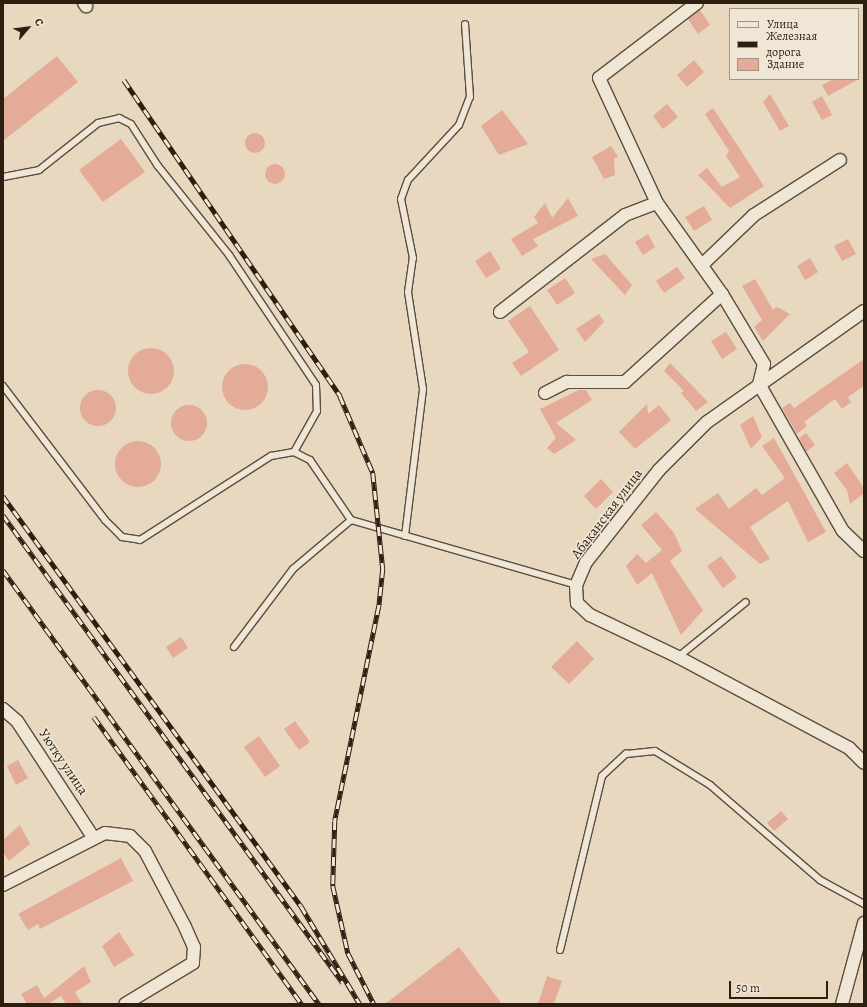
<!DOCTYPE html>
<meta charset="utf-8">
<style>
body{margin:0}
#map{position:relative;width:867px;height:1007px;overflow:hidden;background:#e7d8bf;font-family:Alegreya,serif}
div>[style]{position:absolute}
.building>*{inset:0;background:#e4ab99}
.round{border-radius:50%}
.roads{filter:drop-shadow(1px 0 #5c4d3c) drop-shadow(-1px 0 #5c4d3c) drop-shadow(0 1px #5c4d3c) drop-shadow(0 -1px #5c4d3c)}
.service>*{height:6px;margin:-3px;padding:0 3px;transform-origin:3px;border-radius:3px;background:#efe6d5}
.minor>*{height:12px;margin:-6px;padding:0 6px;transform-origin:6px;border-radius:6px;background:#efe6d5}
.rail>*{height:4.5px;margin-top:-2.25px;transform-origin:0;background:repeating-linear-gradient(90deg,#efe6d5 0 9px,#2d1f10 0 18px);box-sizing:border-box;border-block:1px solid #2d1f10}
span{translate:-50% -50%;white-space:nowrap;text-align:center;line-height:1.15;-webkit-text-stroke:3px #efe6d5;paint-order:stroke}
.street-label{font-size:14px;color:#2d1f10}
.frame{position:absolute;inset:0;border:4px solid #2d1f10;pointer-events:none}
.legend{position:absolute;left:729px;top:8px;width:130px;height:72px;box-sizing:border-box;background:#efe6d5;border:1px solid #a19686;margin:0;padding:5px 7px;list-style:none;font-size:12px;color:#2d1f10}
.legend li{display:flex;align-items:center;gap:8px;height:20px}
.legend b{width:20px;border:1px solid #a19686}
.north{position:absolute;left:8px;top:8px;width:40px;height:40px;-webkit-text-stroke:3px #efe6d5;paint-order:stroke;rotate:62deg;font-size:11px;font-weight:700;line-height:16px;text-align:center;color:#2d1f10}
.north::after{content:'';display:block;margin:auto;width:14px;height:18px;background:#2d1f10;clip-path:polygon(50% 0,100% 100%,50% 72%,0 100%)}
.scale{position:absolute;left:729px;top:981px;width:99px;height:18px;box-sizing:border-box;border:2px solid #2d1f10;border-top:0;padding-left:5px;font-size:12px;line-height:14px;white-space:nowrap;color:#2d1f10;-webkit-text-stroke:3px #efe6d5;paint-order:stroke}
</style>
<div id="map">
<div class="building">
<div style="clip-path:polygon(700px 10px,710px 25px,698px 34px,688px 19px)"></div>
<div style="clip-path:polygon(57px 56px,78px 82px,3px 141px,3px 99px)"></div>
<div style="clip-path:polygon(694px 60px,704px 72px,687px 87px,677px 75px)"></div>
<div style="clip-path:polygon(834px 79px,859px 79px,828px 96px,822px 85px)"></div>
<div style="clip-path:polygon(770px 94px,789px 126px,780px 131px,763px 102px)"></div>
<div style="clip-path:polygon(822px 96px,832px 115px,822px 120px,812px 102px)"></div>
<div style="clip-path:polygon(667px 104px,678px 117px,663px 129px,653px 116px)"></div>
<div style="clip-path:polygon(713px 108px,764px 186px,730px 208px,698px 175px,707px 168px,722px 187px,740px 177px,726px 156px,729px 151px,705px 114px)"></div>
<div style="clip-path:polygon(502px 110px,528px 144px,499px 155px,481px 126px)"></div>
<div class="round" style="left:245px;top:133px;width:20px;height:20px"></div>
<div style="clip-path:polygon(121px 139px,145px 172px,103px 202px,79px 170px)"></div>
<div style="clip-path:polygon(611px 146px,618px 157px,614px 159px,615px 175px,604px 179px,592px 157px)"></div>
<div class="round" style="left:265px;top:164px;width:20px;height:20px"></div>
<div style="clip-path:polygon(568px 198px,578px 216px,533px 239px,538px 246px,522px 256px,511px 239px,538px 223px,534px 217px,545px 203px,552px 218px)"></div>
<div style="clip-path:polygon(704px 206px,712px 220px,694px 231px,685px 217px)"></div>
<div style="clip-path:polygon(648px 234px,655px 247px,643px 255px,635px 242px)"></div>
<div style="clip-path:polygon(848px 239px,856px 254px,842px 261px,834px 246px)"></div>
<div style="clip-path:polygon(490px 251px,501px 269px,486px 278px,475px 261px)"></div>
<div style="clip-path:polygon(605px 254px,632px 285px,625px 295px,591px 259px)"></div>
<div style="clip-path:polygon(810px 258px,818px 272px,805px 280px,797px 266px)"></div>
<div style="clip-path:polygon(677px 267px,685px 278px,664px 293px,656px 281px)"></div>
<div style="clip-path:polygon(565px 278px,575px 293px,557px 305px,547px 290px)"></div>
<div style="clip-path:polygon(755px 279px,773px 310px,777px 307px,790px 314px,763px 341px,754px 327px,762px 320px,742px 286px)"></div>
<div style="clip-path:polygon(530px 306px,559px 350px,521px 376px,512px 363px,529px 352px,508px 321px)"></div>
<div style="clip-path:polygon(599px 314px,604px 322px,585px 342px,576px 329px)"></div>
<div style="clip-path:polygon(726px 332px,737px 349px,722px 359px,711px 341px)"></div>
<div class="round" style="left:128px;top:348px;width:46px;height:46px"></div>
<div style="clip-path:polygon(864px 359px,864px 386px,848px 397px,851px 402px,842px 409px,835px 399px,804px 422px,807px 426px,797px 434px,782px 408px,790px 403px,794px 408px)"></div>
<div style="clip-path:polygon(670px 363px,708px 402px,696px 411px,681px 393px,684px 391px,664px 371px)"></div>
<div class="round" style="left:222px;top:364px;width:46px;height:46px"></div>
<div style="clip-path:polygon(579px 390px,586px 390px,592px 400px,556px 423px,576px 440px,554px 454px,547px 448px,556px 438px,540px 409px)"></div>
<div class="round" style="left:80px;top:390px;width:36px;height:36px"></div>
<div style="clip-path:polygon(647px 404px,648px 414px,659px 405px,671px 420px,635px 449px,619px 432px)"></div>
<div class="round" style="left:171px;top:405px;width:36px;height:36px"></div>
<div style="clip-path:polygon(753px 416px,762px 437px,751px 449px,740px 425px)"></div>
<div style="clip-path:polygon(806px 433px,815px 445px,806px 452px,799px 438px)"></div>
<div style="clip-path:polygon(774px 438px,826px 532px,808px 542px,788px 501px,750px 527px,770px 559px,760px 564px,695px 509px,718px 493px,729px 509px,756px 488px,762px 495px,785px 478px,762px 446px)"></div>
<div class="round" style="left:115px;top:441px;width:46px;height:46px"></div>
<div style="clip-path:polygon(847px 463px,864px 488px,864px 493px,850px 504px,847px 490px,834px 473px)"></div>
<div style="clip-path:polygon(601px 479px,613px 492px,596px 509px,584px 496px)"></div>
<div style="clip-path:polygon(656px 512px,674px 533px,682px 551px,670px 561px,703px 610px,681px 635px,652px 573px,637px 585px,626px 566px,637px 554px,646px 563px,662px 550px,641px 525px)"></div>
<div style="clip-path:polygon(721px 556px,737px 577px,723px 588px,707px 566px)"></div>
<div style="clip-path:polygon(181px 637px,188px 648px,173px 658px,166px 647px)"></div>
<div style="clip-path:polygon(577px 641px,594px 659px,569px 684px,551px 667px)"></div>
<div style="clip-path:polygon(295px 721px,310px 742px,299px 750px,284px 729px)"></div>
<div style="clip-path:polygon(259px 736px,280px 766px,265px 777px,244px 747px)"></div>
<div style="clip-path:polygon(18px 760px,28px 778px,16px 785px,7px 766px)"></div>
<div style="clip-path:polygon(781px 811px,788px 819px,774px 831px,767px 823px)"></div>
<div style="clip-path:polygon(20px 825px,30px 844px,9px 861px,3px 852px,3px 840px)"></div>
<div style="clip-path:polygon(121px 858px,133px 881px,40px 929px,38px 924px,28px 930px,18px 914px)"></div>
<div style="clip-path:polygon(119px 932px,134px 955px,114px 967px,102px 946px)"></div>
<div style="clip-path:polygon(459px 947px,502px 1004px,385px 1004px)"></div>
<div style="clip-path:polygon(84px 966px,91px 982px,75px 992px,82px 1004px,66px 1004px,61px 996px,48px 1004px,27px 1004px,21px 994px,37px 985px,44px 998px)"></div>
<div style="clip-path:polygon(547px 976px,562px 981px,554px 1004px,538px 1004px)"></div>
</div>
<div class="roads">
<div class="service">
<div style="left:3px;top:177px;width:37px;rotate:-11deg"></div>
<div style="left:39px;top:170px;width:75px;rotate:-38.5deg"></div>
<div style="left:98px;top:123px;width:22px;rotate:-13deg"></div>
<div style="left:119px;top:118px;width:13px;rotate:27deg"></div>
<div style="left:131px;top:124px;width:50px;rotate:57.3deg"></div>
<div style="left:158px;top:166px;width:114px;rotate:51.4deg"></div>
<div style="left:229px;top:255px;width:156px;rotate:56.2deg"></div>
<div style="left:316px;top:385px;width:26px;rotate:88deg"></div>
<div style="left:317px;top:411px;width:47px;rotate:119.3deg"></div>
<div style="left:3px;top:386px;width:168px;rotate:52.7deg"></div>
<div style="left:105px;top:520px;width:24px;rotate:45deg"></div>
<div style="left:122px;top:537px;width:18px;rotate:9deg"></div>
<div style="left:140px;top:540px;width:156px;rotate:-32.7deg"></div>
<div style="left:271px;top:456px;width:23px;rotate:-10deg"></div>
<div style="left:294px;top:452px;width:18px;rotate:27deg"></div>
<div style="left:310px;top:460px;width:73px;rotate:55.7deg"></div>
<div style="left:405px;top:536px;width:148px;rotate:-83deg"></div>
<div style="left:423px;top:389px;width:98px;rotate:-98.8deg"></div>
<div style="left:408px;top:292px;width:34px;rotate:-82deg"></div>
<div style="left:413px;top:258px;width:60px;rotate:-101.5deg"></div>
<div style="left:401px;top:199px;width:20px;rotate:-70deg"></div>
<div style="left:408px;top:180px;width:75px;rotate:-47.2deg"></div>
<div style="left:459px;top:125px;width:30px;rotate:-69deg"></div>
<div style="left:470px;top:97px;width:73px;rotate:-93.9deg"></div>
<div style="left:234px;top:647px;width:98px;rotate:-52.9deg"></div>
<div style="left:293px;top:569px;width:76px;rotate:-40.2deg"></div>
<div style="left:351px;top:520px;width:234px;rotate:16.1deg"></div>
<div style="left:678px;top:657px;width:87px;rotate:-39deg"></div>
<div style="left:560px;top:950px;width:179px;rotate:-76.4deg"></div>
<div style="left:602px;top:776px;width:33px;rotate:-43deg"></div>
<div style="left:626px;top:754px;width:29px;rotate:-6deg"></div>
<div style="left:655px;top:751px;width:65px;rotate:31.7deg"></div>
<div style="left:710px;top:785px;width:145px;rotate:40.8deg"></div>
<div style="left:820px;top:880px;width:50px;rotate:28.6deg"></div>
</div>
<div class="minor">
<div style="left:84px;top:3px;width:4px;rotate:56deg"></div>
<div style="left:697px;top:3px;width:123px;rotate:142.6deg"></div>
<div style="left:599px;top:78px;width:138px;rotate:65.1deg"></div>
<div style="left:657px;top:203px;width:112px;rotate:54.5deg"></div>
<div style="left:722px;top:294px;width:82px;rotate:59deg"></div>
<div style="left:764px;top:364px;width:21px;rotate:104deg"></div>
<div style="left:759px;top:384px;width:169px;rotate:60.3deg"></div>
<div style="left:843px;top:531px;width:29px;rotate:44deg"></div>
<div style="left:702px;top:265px;width:72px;rotate:-43.9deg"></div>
<div style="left:754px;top:215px;width:102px;rotate:-32.6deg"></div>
<div style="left:864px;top:311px;width:192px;rotate:144.7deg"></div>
<div style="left:707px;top:422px;width:68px;rotate:135deg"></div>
<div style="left:659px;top:470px;width:117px;rotate:128.4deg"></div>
<div style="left:586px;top:562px;width:25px;rotate:113deg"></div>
<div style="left:576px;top:585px;width:18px;rotate:87deg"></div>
<div style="left:577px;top:603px;width:18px;rotate:43deg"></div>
<div style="left:590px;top:615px;width:98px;rotate:25.5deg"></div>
<div style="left:678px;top:657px;width:194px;rotate:28deg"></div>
<div style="left:849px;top:748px;width:21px;rotate:45deg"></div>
<div style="left:500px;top:312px;width:158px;rotate:-37.8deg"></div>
<div style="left:625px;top:215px;width:34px;rotate:-21deg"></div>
<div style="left:545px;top:393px;width:25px;rotate:-27deg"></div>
<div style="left:567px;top:382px;width:58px"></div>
<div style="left:625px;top:382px;width:131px;rotate:-42.2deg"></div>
<div style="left:3px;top:709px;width:18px;rotate:41deg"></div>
<div style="left:17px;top:721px;width:139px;rotate:56.8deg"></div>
<div style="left:3px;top:885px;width:114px;rotate:-27deg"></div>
<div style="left:105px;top:833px;width:25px;rotate:7deg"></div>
<div style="left:130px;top:836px;width:21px;rotate:45deg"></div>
<div style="left:145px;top:851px;width:86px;rotate:62.2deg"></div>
<div style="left:185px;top:927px;width:22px;rotate:66deg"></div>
<div style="left:194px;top:947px;width:16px;rotate:94deg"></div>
<div style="left:193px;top:963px;width:79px;rotate:148.9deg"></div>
<div style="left:842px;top:1004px;width:84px;rotate:-74.8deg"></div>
</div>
</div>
<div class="rail">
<div style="left:124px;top:80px;width:383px;rotate:55.6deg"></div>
<div style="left:340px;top:396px;width:84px;rotate:66.8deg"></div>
<div style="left:373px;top:473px;width:97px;rotate:84.1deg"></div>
<div style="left:383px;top:569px;width:37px;rotate:96deg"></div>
<div style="left:379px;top:606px;width:219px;rotate:101.6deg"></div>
<div style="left:335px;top:821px;width:65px;rotate:91.8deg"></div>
<div style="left:333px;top:886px;width:69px;rotate:77.4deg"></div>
<div style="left:348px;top:953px;width:57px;rotate:63deg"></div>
<div style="left:3px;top:496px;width:507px;rotate:53.99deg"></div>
<div style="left:301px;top:906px;width:114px;rotate:59deg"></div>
<div style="left:3px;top:515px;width:578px;rotate:54deg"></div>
<div style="left:3px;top:570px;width:537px;rotate:53.94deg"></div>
<div style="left:94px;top:717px;width:354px;rotate:54.1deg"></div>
</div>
<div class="street-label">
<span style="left:607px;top:514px;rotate:-53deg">Абаканская улица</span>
<span style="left:63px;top:762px;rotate:56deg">Уютку улица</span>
</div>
<div class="frame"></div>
<ul class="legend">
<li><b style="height:5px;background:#efe6d5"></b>Улица</li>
<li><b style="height:5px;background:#2d1f10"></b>Железная дорога</li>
<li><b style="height:11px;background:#e4ab99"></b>Здание</li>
</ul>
<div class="north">С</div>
<div class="scale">50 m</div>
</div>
